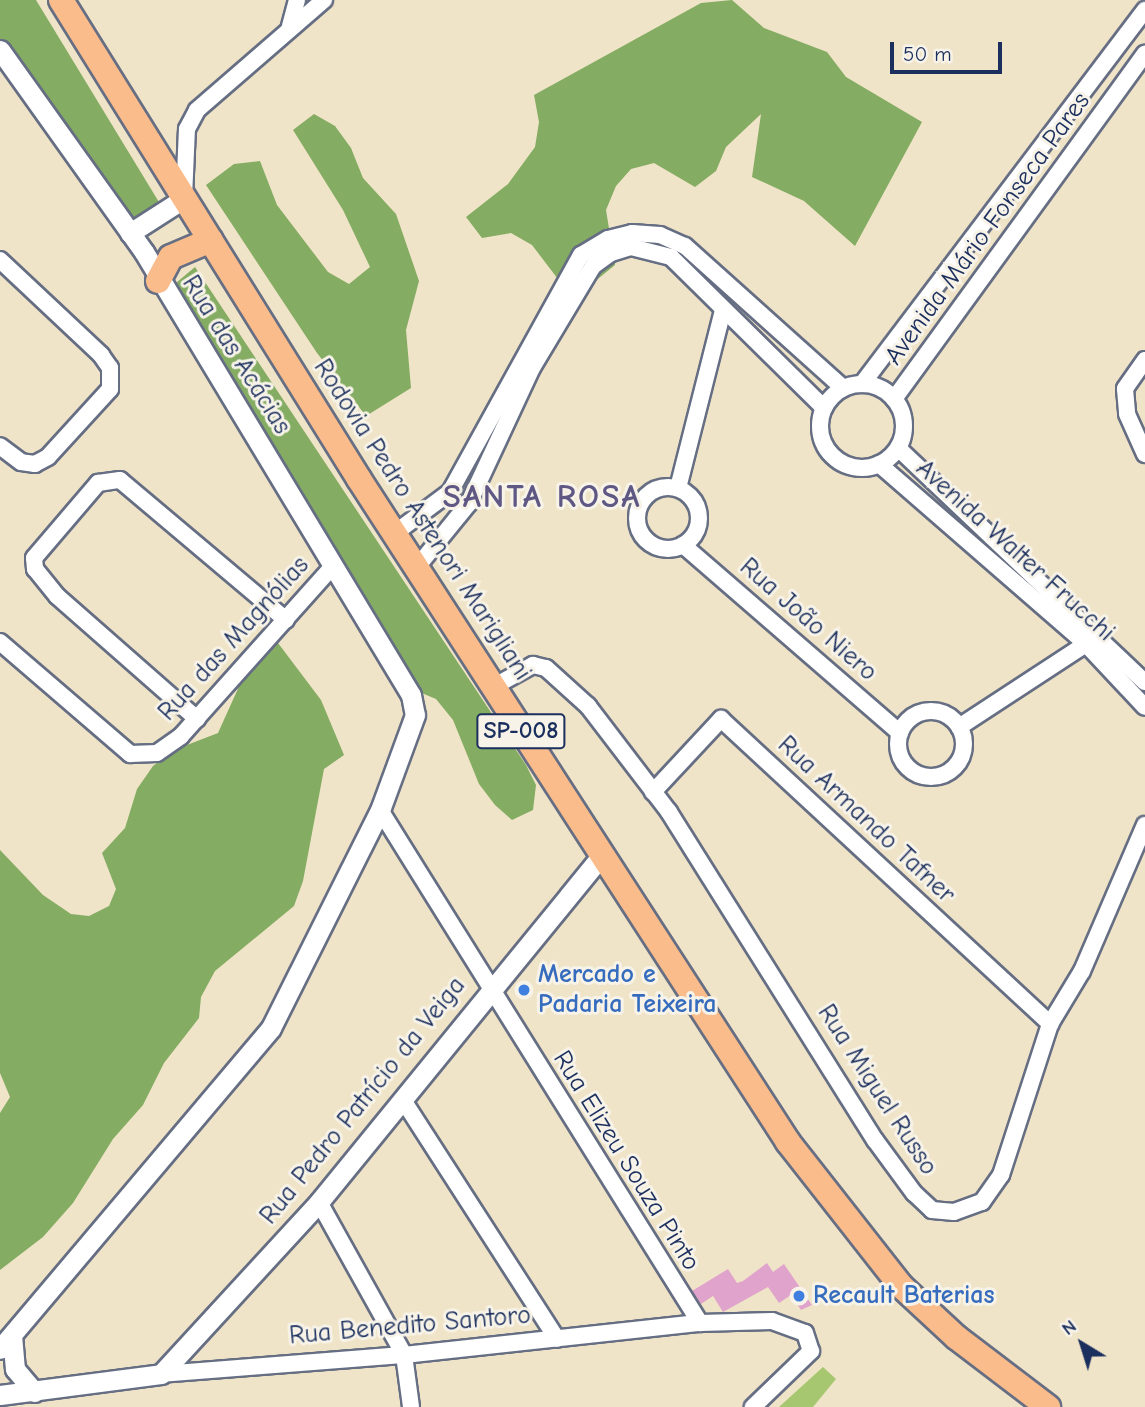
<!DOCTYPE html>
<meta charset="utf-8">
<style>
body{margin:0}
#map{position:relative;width:1145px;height:1407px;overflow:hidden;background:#f0e4c8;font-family:"Comic Neue",sans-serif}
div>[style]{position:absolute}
.green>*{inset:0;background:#a6c76f}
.forest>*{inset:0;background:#84ac62}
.building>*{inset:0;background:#e0a3cc}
.roads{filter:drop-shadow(2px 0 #666e83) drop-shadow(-2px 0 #666e83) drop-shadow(0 2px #666e83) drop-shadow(0 -2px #666e83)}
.minor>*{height:16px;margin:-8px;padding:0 8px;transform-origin:8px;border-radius:8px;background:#fff}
.minor>.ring{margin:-8px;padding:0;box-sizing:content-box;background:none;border:16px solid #fff;border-radius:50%}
.tertiary>*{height:19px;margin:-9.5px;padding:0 9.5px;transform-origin:9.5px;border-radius:9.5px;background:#fff}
.primary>*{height:24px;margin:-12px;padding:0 12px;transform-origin:12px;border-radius:12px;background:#fabc8b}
.dots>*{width:19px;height:19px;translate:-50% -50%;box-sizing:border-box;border:4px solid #f7f3e8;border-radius:50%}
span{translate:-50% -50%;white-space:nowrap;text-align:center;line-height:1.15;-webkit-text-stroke:6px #f7f3e8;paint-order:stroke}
.shield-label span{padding:2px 5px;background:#f7f3e8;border:2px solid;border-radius:5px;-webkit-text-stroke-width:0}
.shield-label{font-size:24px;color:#1b2f5e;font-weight:700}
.street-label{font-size:26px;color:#1b2f5e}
.shop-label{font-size:26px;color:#366cbe;font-weight:700}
.left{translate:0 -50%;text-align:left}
.district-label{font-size:33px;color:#605884;font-weight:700;letter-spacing:2px}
.north{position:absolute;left:1047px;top:1309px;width:70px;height:70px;-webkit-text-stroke:5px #f7f3e8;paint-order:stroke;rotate:322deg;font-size:19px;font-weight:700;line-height:28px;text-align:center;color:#1b2f5e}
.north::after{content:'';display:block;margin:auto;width:24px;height:32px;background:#1b2f5e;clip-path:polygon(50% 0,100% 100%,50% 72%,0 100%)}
.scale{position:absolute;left:890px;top:42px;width:112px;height:32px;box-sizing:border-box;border:4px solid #1b2f5e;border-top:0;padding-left:9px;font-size:21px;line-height:24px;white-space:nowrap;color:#1b2f5e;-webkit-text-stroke:5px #f7f3e8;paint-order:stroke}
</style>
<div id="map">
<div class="green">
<div style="clip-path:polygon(823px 1367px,836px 1379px,813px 1407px,779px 1407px)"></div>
</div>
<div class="forest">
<div style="clip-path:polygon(0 0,36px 0,165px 212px,140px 231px,0 41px)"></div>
<div style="clip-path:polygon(732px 0,764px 28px,827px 52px,846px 77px,922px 122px,855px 246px,804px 201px,752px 177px,761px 114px,726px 147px,716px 171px,695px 187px,654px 163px,631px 169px,616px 186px,606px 210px,615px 265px,594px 282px,564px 287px,532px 245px,511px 233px,482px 238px,466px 217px,508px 184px,535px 147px,539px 122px,534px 95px,701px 3px)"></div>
<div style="clip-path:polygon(314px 114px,335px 126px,351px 148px,363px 178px,396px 214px,419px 281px,406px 330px,411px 388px,366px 416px,317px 353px,206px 185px,234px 164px,260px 161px,277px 205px,328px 272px,349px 284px,370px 267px,343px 210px,293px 130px)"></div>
<div style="clip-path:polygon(195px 267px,526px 765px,536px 785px,533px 810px,512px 820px,495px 805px,479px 784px,453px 720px,436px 699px,412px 689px,170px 288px)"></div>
<div style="clip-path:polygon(275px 639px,321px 700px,344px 755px,324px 769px,303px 881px,294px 906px,215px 971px,201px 997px,199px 1018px,164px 1063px,143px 1105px,113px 1139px,73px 1203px,43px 1237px,0 1270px,0 1113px,10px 1097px,0 1073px,0 850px,43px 895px,71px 914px,89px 916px,109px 906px,116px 889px,102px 853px,125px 828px,137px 789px,153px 766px,174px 750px,218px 733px,241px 682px)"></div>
</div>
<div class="building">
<div style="clip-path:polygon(767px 1263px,773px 1272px,784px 1264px,812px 1305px,801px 1310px,791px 1295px,779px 1303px,768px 1287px,723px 1312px,713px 1296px,701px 1304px,692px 1291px,728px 1269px,737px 1283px,743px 1281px)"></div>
</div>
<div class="roads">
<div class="minor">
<div style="left:290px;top:26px;width:27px;rotate:-75deg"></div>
<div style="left:184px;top:197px;width:68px;rotate:-87.5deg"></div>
<div style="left:187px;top:129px;width:21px;rotate:-62deg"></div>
<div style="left:197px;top:110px;width:168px;rotate:-40.9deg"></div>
<div style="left:0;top:260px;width:139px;rotate:43.2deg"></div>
<div style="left:101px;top:355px;width:16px;rotate:55deg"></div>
<div style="left:110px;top:368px;width:21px;rotate:90deg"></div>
<div style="left:110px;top:389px;width:92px;rotate:132.4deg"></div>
<div style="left:48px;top:457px;width:15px;rotate:152deg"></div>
<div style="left:35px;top:464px;width:14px;rotate:-172deg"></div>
<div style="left:21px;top:462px;width:26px;rotate:-143deg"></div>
<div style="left:1145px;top:360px;width:35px;rotate:125deg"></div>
<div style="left:1125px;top:389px;width:25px;rotate:85deg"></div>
<div style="left:1127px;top:414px;width:44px;rotate:65.8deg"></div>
<div style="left:862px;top:384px;width:469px;rotate:-52.9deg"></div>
<div class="ring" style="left:820px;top:384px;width:68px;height:68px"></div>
<div style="left:894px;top:399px;width:427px;rotate:-54deg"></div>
<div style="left:898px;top:448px;width:340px;rotate:43.5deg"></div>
<div style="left:879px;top:464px;width:274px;rotate:41deg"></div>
<div style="left:1086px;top:644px;width:86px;rotate:46.9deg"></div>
<div class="ring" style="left:637px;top:487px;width:46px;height:46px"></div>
<div style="left:678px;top:488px;width:184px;rotate:-75.8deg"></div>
<div style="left:395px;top:533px;width:69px;rotate:-36.7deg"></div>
<div style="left:450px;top:492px;width:271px;rotate:-61.1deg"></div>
<div style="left:581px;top:255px;width:31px;rotate:-31deg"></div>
<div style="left:608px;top:239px;width:25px;rotate:-14deg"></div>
<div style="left:632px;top:233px;width:28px;rotate:4deg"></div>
<div style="left:660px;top:235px;width:27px;rotate:24deg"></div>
<div style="left:685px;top:246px;width:212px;rotate:41.9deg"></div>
<div style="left:683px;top:545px;width:287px;rotate:40.9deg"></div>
<div style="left:417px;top:567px;width:82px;rotate:-50.9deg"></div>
<div style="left:469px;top:503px;width:149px;rotate:-65deg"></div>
<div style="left:532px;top:368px;width:119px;rotate:-59.1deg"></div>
<div style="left:593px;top:266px;width:22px;rotate:-36deg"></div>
<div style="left:611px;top:253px;width:21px;rotate:-17deg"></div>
<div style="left:631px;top:247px;width:41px;rotate:14deg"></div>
<div style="left:671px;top:257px;width:215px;rotate:44.6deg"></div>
<div style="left:0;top:642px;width:172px;rotate:40.7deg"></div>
<div style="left:130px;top:754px;width:27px;rotate:-2deg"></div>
<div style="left:157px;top:753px;width:29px;rotate:-35deg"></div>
<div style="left:181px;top:736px;width:229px;rotate:-48.2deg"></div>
<div style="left:493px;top:687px;width:46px;rotate:-28.8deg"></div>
<div style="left:533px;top:665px;width:13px;rotate:13deg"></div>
<div style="left:546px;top:668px;width:57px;rotate:42.1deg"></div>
<div style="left:588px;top:706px;width:133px;rotate:52.6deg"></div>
<div style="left:669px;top:812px;width:387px;rotate:57.9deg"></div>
<div style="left:875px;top:1140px;width:66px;rotate:53.7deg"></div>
<div style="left:914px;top:1193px;width:25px;rotate:43deg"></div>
<div style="left:932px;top:1210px;width:22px;rotate:5deg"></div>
<div style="left:954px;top:1212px;width:30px;rotate:-20deg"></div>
<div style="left:982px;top:1202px;width:33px;rotate:-55deg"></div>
<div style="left:1001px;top:1175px;width:159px;rotate:-72deg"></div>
<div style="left:1050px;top:1024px;width:62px;rotate:-58.9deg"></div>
<div style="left:1082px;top:971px;width:159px;rotate:-66.7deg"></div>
<div class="ring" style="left:898px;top:711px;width:50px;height:50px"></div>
<div style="left:197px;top:719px;width:186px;rotate:-138.7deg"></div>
<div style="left:57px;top:596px;width:35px;rotate:-129deg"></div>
<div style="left:35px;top:569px;width:11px;rotate:-95deg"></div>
<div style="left:34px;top:558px;width:99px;rotate:-49.5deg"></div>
<div style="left:98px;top:483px;width:22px;rotate:-8deg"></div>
<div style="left:120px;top:480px;width:217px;rotate:40.1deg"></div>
<div style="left:959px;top:727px;width:163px;rotate:-33.2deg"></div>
<div style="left:653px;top:792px;width:100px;rotate:-47deg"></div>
<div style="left:721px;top:719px;width:449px;rotate:42.8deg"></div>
<div style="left:380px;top:810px;width:605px;rotate:58.04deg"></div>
<div style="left:403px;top:1100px;width:284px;rotate:57.2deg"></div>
<div style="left:319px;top:1202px;width:175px;rotate:60.9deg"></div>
<div style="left:404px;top:1355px;width:52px;rotate:82.3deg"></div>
<div style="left:161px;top:1374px;width:244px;rotate:-4.5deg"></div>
<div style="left:404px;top:1355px;width:298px;rotate:-6.2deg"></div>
<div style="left:700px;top:1323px;width:72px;rotate:-1.6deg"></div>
<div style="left:772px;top:1321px;width:35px;rotate:20deg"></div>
<div style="left:805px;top:1333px;width:19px;rotate:72deg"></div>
<div style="left:811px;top:1351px;width:81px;rotate:136deg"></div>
</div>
<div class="tertiary">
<div style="left:0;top:50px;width:248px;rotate:54.5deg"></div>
<div style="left:144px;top:252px;width:517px;rotate:58.92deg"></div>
<div style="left:411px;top:695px;width:20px;rotate:79deg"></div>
<div style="left:415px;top:715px;width:101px;rotate:110.2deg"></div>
<div style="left:380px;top:810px;width:244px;rotate:116.6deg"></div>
<div style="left:271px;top:1028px;width:420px;rotate:130.2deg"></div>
<div style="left:130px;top:233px;width:63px;rotate:-32.7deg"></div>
<div style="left:12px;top:1335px;width:34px;rotate:85deg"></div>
<div style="left:15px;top:1369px;width:30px;rotate:50deg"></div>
<div style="left:0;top:1395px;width:162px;rotate:-7.4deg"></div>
<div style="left:161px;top:1374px;width:234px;rotate:-47.4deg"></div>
<div style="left:319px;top:1202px;width:446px;rotate:-50.8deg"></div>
</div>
<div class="primary">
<div style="left:61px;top:0;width:564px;rotate:58.11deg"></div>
<div style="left:359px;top:479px;width:790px;rotate:57.09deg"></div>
<div style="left:788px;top:1142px;width:183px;rotate:51.9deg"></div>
<div style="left:901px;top:1286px;width:75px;rotate:42.8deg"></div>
<div style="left:956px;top:1337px;width:116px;rotate:37.3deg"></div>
<div style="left:158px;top:281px;width:27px;rotate:-62deg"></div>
<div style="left:171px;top:257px;width:43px;rotate:-23deg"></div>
</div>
</div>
<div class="dots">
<div style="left:524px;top:990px;background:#3f7fe0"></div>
<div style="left:799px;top:1296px;background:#3f7fe0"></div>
</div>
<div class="shield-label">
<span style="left:521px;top:731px">SP-008</span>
</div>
<div class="street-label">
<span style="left:988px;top:229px;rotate:-54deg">Avenida Mário Fonseca Pares</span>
<span style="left:236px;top:355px;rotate:58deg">Rua das Acácias</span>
<span style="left:422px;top:520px;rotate:57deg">Rodovia Pedro Astenori Marigliani</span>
<span style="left:1015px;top:551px;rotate:42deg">Avenida Walter Frucchi</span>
<span style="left:808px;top:620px;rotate:41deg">Rua João Niero</span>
<span style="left:234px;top:639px;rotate:-48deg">Rua das Magnólias</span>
<span style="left:866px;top:820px;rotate:43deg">Rua Armando Tafner</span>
<span style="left:877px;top:1090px;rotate:57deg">Rua Miguel Russo</span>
<span style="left:363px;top:1101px;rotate:-51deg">Rua Pedro Patrício da Veiga</span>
<span style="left:626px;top:1161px;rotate:58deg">Rua Elizeu Souza Pinto</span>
<span style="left:410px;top:1326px;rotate:-5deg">Rua Benedito Santoro</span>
</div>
<div class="shop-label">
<span class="left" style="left:538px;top:990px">Mercado e<br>Padaria Teixeira</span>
<span class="left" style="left:813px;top:1296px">Recault Baterias</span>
</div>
<div class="district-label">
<span style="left:542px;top:497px">SANTA ROSA</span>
</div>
<div class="north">N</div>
<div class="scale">50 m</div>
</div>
